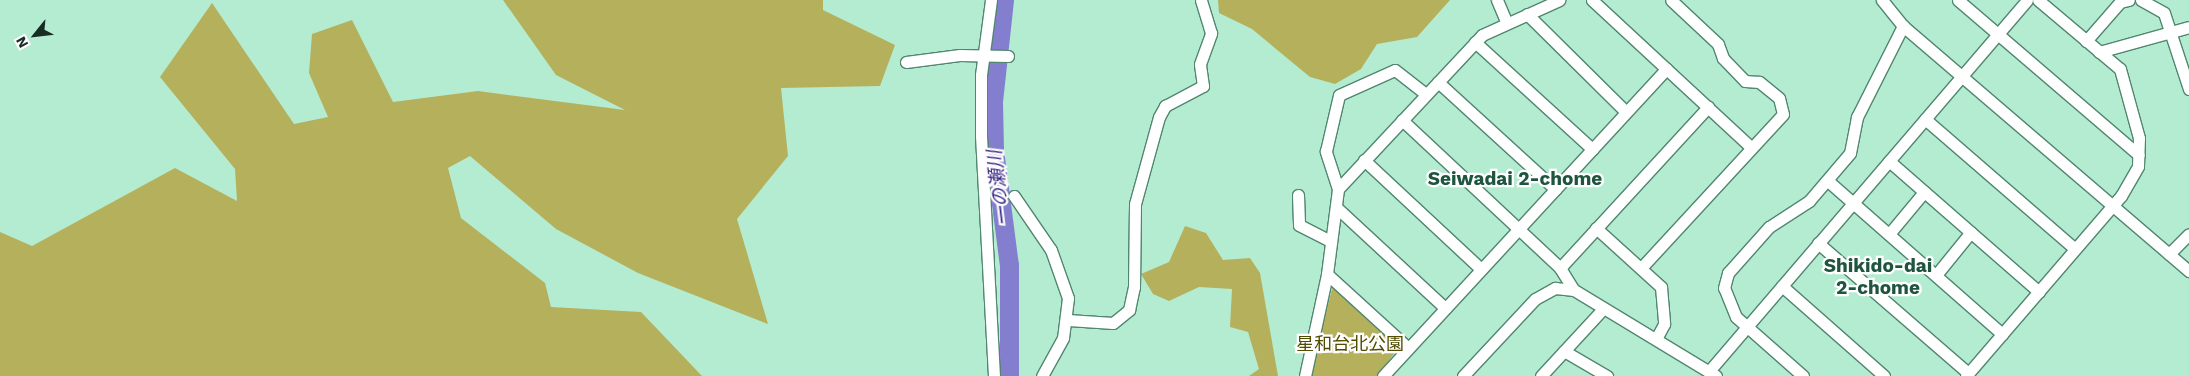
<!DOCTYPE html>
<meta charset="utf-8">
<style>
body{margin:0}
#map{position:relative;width:2189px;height:376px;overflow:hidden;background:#b4ecd2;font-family:"Work Sans","Noto Sans JP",sans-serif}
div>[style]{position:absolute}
.green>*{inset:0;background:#b5b05c}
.river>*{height:19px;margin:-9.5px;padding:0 9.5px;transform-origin:9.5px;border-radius:9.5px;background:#837ecd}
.roads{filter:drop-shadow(1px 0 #518670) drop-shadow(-1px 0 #518670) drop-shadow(0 1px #518670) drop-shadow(0 -1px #518670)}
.minor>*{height:11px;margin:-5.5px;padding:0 5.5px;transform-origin:5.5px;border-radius:5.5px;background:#fff}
span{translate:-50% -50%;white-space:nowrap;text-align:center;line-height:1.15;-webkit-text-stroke:4.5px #fefefe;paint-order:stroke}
.park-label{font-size:18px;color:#514c00}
.neighbourhood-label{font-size:19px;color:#1e5440;font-weight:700}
.water-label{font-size:19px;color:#3a2885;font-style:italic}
.north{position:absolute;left:10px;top:10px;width:50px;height:50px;-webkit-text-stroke:4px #fefefe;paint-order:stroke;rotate:241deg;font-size:14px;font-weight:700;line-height:20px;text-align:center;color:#172d24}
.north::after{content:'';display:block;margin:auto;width:18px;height:22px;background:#172d24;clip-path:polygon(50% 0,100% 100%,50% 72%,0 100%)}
</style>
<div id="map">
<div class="green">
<div style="clip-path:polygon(503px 0,823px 0,823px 10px,895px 45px,880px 86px,781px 88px,788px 156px,737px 219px,768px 324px,638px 273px,556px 229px,470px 156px,448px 168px,461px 218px,545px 283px,551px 307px,641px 312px,702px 376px,0 376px,0 232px,32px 246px,175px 168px,237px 201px,235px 169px,160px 77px,212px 3px,294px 124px,328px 117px,309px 73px,312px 34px,352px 20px,393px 102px,478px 91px,625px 110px,556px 75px)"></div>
<div style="clip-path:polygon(1218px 0,1450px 0,1417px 37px,1377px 44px,1361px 69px,1335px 84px,1310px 77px,1252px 29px,1219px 13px)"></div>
<div style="clip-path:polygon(1185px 226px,1206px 233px,1223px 260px,1250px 258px,1260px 273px,1278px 376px,1249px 376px,1259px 369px,1248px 332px,1230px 327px,1232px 289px,1199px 287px,1169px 301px,1153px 294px,1141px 274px,1169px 262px)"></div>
<div style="clip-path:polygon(1333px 285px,1400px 346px,1377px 376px,1310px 376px)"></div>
</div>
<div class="river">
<div style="left:1004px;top:0;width:103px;rotate:96.2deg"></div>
<div style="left:993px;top:102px;width:48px;rotate:88.8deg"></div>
<div style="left:994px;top:150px;width:116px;rotate:82.6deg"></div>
<div style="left:1009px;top:265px;width:111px;rotate:90deg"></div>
</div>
<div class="roads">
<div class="minor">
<div style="left:991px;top:0;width:76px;rotate:97.6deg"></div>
<div style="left:981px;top:75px;width:61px;rotate:90deg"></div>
<div style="left:981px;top:136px;width:240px;rotate:86.9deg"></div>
<div style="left:1497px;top:0;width:25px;rotate:67deg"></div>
<div style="left:1592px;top:0;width:217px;rotate:42.8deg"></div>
<div style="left:1882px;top:0;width:33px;rotate:51deg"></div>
<div style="left:1903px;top:26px;width:377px;rotate:40.6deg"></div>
<div style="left:1958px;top:0;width:238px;rotate:40.6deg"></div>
<div style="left:2141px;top:0;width:26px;rotate:29deg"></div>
<div style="left:2164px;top:13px;width:80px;rotate:71.8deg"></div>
<div style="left:1527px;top:14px;width:139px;rotate:44.7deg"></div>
<div style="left:2086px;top:41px;width:52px;rotate:-48.9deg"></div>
<div style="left:2120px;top:2px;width:9px;rotate:-13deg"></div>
<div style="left:1475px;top:42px;width:159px;rotate:42.4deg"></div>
<div style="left:2099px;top:52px;width:93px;rotate:-15.5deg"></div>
<div style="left:906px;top:62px;width:54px;rotate:-7.4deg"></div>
<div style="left:960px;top:55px;width:48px;rotate:1.2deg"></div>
<div style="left:1438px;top:82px;width:159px;rotate:42.4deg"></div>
<div style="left:1925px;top:119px;width:198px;rotate:40.9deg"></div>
<div style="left:1402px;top:120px;width:216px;rotate:43.1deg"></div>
<div style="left:1560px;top:268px;width:26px;rotate:58deg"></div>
<div style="left:1364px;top:160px;width:160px;rotate:43deg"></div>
<div style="left:1889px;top:161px;width:199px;rotate:41.1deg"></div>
<div style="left:1828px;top:181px;width:232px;rotate:41.3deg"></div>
<div style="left:1338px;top:189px;width:211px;rotate:-46.9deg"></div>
<div style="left:1482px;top:35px;width:85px;rotate:-24.4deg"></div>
<div style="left:1298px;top:195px;width:30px;rotate:88deg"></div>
<div style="left:1299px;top:225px;width:36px;rotate:27deg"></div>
<div style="left:1014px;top:196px;width:65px;rotate:55.6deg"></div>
<div style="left:1051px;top:250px;width:51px;rotate:70.5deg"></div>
<div style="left:1068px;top:298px;width:40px;rotate:97.1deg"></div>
<div style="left:1063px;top:338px;width:43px;rotate:118.9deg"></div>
<div style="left:1336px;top:207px;width:149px;rotate:42.8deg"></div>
<div style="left:1596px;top:228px;width:88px;rotate:42.2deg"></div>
<div style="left:1661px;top:287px;width:37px;rotate:85deg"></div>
<div style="left:1664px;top:324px;width:17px;rotate:118deg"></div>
<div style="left:1889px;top:234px;width:55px;rotate:-50.2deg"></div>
<div style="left:1818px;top:243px;width:198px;rotate:40.9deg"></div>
<div style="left:2169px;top:254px;width:28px;rotate:-45deg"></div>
<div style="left:1560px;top:268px;width:219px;rotate:-47.4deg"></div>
<div style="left:1641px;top:268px;width:209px;rotate:-47.3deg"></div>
<div style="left:1783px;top:114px;width:16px;rotate:-104deg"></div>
<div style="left:1779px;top:98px;width:26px;rotate:-141deg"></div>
<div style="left:1759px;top:82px;width:14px;rotate:-176deg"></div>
<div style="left:1745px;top:81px;width:32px;rotate:-134deg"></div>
<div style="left:1723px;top:58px;width:15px;rotate:-110deg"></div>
<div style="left:1718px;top:44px;width:64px;rotate:-136.9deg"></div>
<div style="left:1327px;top:274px;width:110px;rotate:42.4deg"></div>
<div style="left:1936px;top:275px;width:55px;rotate:-50.9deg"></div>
<div style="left:1782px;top:286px;width:136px;rotate:41.4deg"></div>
<div style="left:1068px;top:320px;width:45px;rotate:3.8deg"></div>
<div style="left:1113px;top:323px;width:21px;rotate:-39deg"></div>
<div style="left:1129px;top:310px;width:24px;rotate:-78deg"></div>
<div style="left:1134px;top:287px;width:83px;rotate:-89.3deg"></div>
<div style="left:1135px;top:204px;width:90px;rotate:-74.6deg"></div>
<div style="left:1159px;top:117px;width:13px;rotate:-61deg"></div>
<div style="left:1165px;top:106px;width:43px;rotate:-27.8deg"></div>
<div style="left:1203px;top:86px;width:22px;rotate:-98deg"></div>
<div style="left:1200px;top:64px;width:33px;rotate:-70deg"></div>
<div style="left:1211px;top:33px;width:34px;rotate:-107deg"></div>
<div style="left:1564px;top:351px;width:50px;rotate:30.2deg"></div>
<div style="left:1710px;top:370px;width:487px;rotate:-49.4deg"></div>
<div style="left:1305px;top:376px;width:104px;rotate:-77.8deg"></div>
<div style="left:1327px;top:274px;width:86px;rotate:-82.6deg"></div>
<div style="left:1338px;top:189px;width:40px;rotate:-108deg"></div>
<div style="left:1326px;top:151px;width:57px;rotate:-76.9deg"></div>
<div style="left:1339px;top:95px;width:61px;rotate:-24.1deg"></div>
<div style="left:1395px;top:70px;width:39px;rotate:38deg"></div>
<div style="left:1383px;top:376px;width:418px;rotate:-47.3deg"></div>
<div style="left:1463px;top:376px;width:105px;rotate:-46.9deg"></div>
<div style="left:1535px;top:299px;width:23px;rotate:-29deg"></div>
<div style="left:1555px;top:288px;width:19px;rotate:6deg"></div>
<div style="left:1574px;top:290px;width:166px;rotate:31.2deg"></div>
<div style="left:1541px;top:376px;width:90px;rotate:-47.3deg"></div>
<div style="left:1803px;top:376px;width:89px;rotate:-138.6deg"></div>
<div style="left:1736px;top:317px;width:31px;rotate:-112deg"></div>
<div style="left:1724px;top:288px;width:16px;rotate:-75deg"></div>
<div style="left:1728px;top:273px;width:62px;rotate:-48.3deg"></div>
<div style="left:1769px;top:227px;width:48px;rotate:-33deg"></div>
<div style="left:1809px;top:201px;width:63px;rotate:-49.5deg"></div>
<div style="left:1850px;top:153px;width:37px;rotate:-79deg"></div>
<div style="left:1857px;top:117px;width:102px;rotate:-63.2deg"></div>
<div style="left:1966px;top:376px;width:238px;rotate:-49.3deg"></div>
<div style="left:2121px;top:196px;width:34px;rotate:-60deg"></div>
<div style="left:2138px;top:166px;width:28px;rotate:-88deg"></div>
<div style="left:2139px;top:138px;width:72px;rotate:-105.4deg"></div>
<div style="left:2120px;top:69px;width:107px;rotate:-139.9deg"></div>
</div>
</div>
<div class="park-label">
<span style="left:1350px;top:344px">星和台北公園</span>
</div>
<div class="neighbourhood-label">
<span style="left:1515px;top:179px">Seiwadai 2-chome</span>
<span style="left:1878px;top:277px">Shikido-dai<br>2-chome</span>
</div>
<div class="water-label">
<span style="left:999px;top:188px;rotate:-97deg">一の瀬川</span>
</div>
<div class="north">N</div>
</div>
